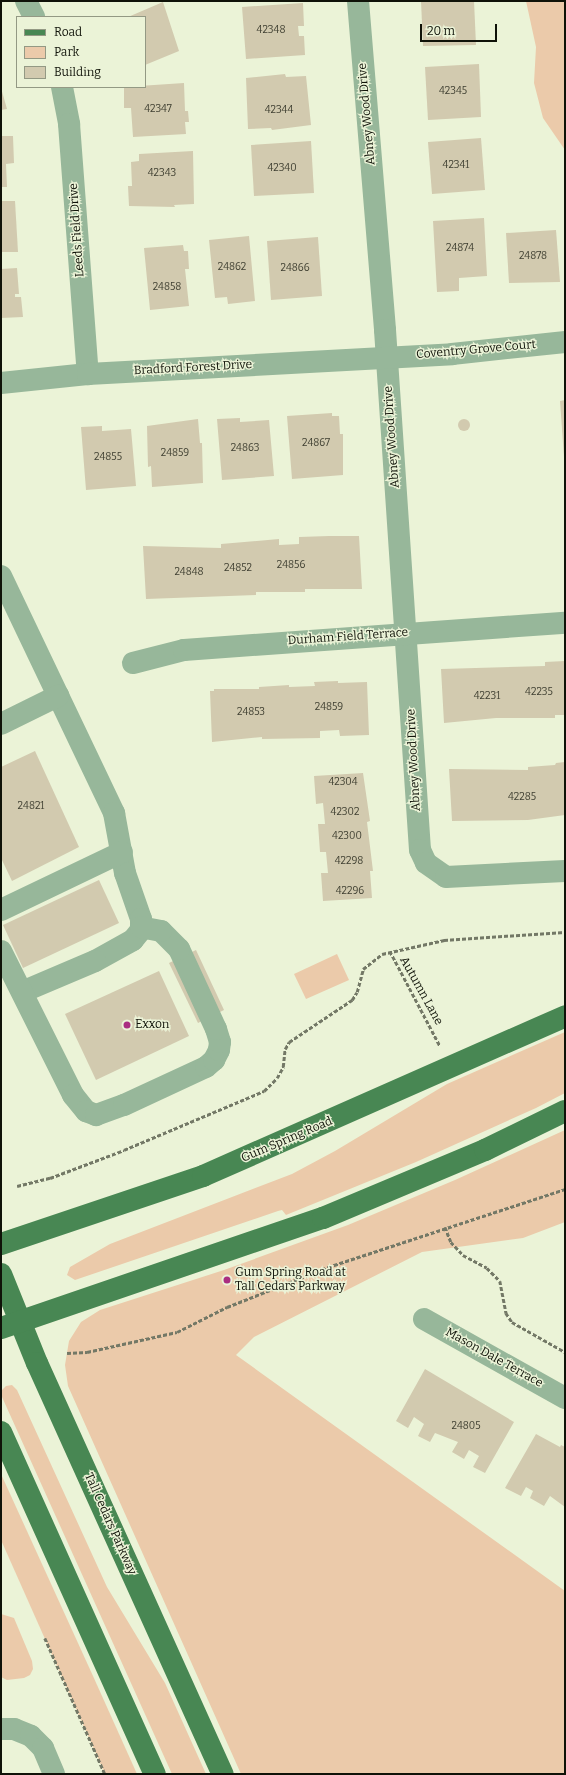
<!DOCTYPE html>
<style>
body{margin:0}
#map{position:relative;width:566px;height:1775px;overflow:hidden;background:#ebf3d7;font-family:Bitter,serif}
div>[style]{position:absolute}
.green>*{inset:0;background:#ebcaaa}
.building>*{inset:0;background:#d2caaf}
.round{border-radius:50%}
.path>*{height:2.5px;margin-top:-1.25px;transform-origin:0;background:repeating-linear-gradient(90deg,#737866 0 4px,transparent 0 6px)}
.minor>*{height:22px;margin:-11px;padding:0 11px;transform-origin:11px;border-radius:11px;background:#97b79a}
.major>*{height:22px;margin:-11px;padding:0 11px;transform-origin:11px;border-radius:11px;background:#488753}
.dots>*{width:11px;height:11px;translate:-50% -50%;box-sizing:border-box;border:2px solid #ebf3d7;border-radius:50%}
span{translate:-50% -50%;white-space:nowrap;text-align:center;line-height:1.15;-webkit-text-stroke:3px #ebf3d7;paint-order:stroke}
.number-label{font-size:10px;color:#404032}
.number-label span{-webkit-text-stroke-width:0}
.street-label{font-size:12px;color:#0f1208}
.poi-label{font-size:12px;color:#0f1208}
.left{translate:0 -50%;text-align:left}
.frame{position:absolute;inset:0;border:2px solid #0f1208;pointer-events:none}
.legend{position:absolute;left:16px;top:16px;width:130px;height:72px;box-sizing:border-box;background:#ebf3d7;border:1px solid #939984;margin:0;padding:5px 7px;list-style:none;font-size:12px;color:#0f1208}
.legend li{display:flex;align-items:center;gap:8px;height:20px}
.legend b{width:20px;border:1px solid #939984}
.scale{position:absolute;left:420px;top:24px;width:77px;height:18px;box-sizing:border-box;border:2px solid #0f1208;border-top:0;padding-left:5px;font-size:12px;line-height:14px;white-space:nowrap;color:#0f1208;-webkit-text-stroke:3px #ebf3d7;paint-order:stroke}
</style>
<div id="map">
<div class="green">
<div style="clip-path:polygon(526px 1px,565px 1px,565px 150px,543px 118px,534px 83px,536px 47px)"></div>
<div style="clip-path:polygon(337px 954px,349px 980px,306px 999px,294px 974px)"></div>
<div style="clip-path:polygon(565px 1032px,565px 1093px,536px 1108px,416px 1162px,286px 1215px,282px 1210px,278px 1211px,75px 1280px,67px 1275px,70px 1267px,110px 1244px,292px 1174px,335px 1151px,447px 1084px)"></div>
<div style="clip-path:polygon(565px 1130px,565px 1222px,523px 1238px,422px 1252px,254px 1337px,236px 1355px,565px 1591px,565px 1774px,241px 1774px,68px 1386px,65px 1365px,69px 1341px,81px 1322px,100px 1310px,224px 1270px,348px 1225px,455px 1180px)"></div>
<div style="clip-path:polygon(12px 1385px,17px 1390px,107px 1587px,165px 1683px,206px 1774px,172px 1774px,2px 1397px,1px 1391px,6px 1386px)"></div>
<div style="clip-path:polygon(1px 1474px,93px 1676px,137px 1774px,105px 1774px,1px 1540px)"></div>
<div style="clip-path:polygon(1px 1614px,14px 1618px,32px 1661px,33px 1669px,30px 1675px,24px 1678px,7px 1680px,1px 1677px)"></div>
</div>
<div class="building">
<div style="clip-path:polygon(421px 1px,474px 1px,476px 45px,423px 46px)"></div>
<div style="clip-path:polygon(163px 2px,179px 51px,145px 65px,145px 17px,128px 17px)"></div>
<div style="clip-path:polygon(303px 3px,304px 26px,298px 26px,299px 36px,304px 36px,305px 55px,246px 59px,242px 7px)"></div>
<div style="clip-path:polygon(479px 64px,481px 117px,428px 120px,425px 67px)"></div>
<div style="clip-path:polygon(285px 74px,286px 77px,306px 76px,311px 125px,272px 130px,271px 128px,248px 129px,246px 78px)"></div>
<div style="clip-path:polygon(184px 83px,185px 111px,188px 111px,189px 122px,185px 122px,186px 134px,133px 137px,131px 108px,124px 108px,124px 87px)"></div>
<div style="clip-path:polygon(1px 88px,7px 109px,1px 110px)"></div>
<div style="clip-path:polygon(1px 136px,13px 136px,14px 163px,6px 164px,7px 187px,1px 187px)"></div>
<div style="clip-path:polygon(481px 138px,485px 190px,432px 194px,428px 142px)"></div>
<div style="clip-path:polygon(311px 141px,314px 193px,254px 196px,251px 145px)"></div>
<div style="clip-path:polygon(193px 151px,194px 204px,174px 205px,175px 207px,129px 206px,128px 186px,132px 186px,131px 162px,139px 161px,139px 154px)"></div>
<div style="clip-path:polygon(1px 201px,15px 201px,18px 252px,1px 252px)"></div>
<div style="clip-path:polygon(484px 218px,487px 276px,459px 278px,459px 291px,437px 292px,433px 221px)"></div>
<div style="clip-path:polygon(556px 230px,560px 282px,509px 283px,506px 233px)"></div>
<div style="clip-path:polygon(249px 236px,255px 301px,228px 304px,227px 297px,215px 298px,209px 240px)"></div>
<div style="clip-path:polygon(318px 237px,322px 296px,271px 300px,267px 241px)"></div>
<div style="clip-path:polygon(183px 245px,184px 251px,188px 251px,189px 269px,185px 269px,189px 306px,150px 310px,144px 248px)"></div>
<div style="clip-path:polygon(17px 268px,19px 294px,15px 294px,15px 297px,21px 297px,23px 317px,1px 318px,1px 269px)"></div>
<div style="clip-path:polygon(565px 400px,565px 457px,564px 457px,560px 401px)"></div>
<div style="clip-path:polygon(332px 413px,332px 416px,339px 416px,340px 434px,343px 434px,343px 475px,292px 479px,287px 416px)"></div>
<div style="clip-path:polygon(240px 418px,240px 422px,269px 420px,274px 476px,222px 480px,217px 419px)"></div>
<div class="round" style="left:458px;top:419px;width:12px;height:12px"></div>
<div style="clip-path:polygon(198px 419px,200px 443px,202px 443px,203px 483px,152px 487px,151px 466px,148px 467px,147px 426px)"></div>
<div style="clip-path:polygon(102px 426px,102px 431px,131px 429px,136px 486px,86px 490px,81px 427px)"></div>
<div style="clip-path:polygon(329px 536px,359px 536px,362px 589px,305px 589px,305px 592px,256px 592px,256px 595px,146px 599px,143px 546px,221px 548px,221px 544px,279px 539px,279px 545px,299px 544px,299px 537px)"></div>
<div style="clip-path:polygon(565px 661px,565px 715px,555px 715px,555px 718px,496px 718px,444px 723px,441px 669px,545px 666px,545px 662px)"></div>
<div style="clip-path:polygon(338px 681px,338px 683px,367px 682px,369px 735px,340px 736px,339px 730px,320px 731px,320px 738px,262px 739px,262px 737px,212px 742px,210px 691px,214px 691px,214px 689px,259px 689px,259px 687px,289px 685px,289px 687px,315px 686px,314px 682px)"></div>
<div style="clip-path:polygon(35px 751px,79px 847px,12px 881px,1px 858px,1px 767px)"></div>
<div style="clip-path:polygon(565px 762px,565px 815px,528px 820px,452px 821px,449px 769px,528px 770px,528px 767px,555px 765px,556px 763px)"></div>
<div style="clip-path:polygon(363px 773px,370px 821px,367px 822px,373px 871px,370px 871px,372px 898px,323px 901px,321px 873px,328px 873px,326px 852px,320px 852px,318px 824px,325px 824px,323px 803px,316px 804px,314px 776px)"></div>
<div style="clip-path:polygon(99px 880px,119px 923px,23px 968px,3px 925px)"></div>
<div style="clip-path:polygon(196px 950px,224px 1010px,198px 1023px,169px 963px)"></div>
<div style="clip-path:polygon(159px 971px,189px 1036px,96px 1080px,65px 1014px)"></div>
<div style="clip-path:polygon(425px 1369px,514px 1422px,485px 1473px,473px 1467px,479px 1456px,469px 1450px,464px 1459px,452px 1452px,458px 1442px,435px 1433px,430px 1442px,418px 1436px,424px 1424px,414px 1417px,408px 1428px,396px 1421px)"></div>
<div style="clip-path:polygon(536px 1434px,560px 1447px,561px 1445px,565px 1447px,565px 1507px,550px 1496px,544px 1506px,530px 1498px,533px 1491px,526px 1487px,521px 1496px,505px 1488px)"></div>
</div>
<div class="path">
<div style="left:390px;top:951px;width:107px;rotate:62.2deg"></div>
<div style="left:17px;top:1186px;width:34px;rotate:-14deg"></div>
<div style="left:50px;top:1178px;width:79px;rotate:-20.7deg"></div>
<div style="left:124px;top:1150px;width:152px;rotate:-22.9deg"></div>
<div style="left:264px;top:1091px;width:18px;rotate:-45deg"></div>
<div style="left:277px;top:1078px;width:13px;rotate:-61deg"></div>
<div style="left:283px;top:1067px;width:18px;rotate:-84deg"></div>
<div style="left:285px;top:1049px;width:8px;rotate:-60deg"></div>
<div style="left:289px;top:1042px;width:76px;rotate:-33.7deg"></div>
<div style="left:352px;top:1000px;width:9px;rotate:-58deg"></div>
<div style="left:357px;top:992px;width:24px;rotate:-75deg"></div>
<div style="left:363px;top:969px;width:24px;rotate:-38deg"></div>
<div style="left:382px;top:954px;width:64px;rotate:-12.7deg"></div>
<div style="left:444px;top:940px;width:121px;rotate:-3.8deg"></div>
<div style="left:445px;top:1227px;width:16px;rotate:68deg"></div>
<div style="left:451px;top:1242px;width:18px;rotate:47deg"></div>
<div style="left:463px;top:1255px;width:27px;rotate:28deg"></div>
<div style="left:487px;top:1268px;width:18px;rotate:45deg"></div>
<div style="left:500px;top:1281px;width:33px;rotate:79deg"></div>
<div style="left:506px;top:1313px;width:11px;rotate:56deg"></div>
<div style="left:512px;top:1322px;width:61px;rotate:29.5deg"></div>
<div style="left:67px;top:1353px;width:20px;rotate:-3deg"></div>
<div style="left:87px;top:1352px;width:92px;rotate:-12.5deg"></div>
<div style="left:177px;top:1332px;width:56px;rotate:-26.6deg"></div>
<div style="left:227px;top:1307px;width:109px;rotate:-21.6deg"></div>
<div style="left:328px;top:1267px;width:250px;rotate:-18.2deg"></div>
<div style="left:45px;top:1638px;width:149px;rotate:66.2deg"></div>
</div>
<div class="minor">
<div style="left:26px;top:1px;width:18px;rotate:63deg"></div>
<div style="left:358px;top:1px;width:330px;rotate:85.3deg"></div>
<div style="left:385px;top:330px;width:521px;rotate:86.15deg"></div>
<div style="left:420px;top:850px;width:14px;rotate:65deg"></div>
<div style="left:426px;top:863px;width:24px;rotate:35deg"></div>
<div style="left:446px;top:877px;width:119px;rotate:-2.9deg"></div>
<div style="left:62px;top:87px;width:38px;rotate:79deg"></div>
<div style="left:69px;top:124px;width:251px;rotate:85.7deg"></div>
<div style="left:1px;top:383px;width:87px;rotate:-5.9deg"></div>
<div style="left:88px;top:374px;width:365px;rotate:-3.1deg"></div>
<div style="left:452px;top:354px;width:114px;rotate:-6.1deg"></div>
<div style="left:1px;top:576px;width:263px;rotate:64.5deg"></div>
<div style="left:114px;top:813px;width:61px;rotate:79.6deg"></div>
<div style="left:125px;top:873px;width:49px;rotate:70.8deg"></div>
<div style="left:141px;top:919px;width:11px;rotate:90deg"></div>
<div style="left:141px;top:930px;width:13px;rotate:129deg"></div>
<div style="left:133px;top:940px;width:43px;rotate:151.1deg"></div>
<div style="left:95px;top:961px;width:79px;rotate:157deg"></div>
<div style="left:133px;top:663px;width:53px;rotate:-14.3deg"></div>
<div style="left:184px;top:650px;width:382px;rotate:-4.1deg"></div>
<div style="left:1px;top:724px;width:64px;rotate:-26.2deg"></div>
<div style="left:1px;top:910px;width:134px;rotate:-25.6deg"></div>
<div style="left:1px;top:951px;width:161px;rotate:63.4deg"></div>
<div style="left:73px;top:1095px;width:21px;rotate:51deg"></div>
<div style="left:86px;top:1111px;width:11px;rotate:22deg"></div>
<div style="left:96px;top:1115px;width:30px;rotate:-20deg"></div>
<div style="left:124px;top:1105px;width:90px;rotate:-24.9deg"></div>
<div style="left:206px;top:1067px;width:11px;rotate:-41deg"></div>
<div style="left:214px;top:1060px;width:11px;rotate:-63deg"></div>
<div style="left:219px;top:1050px;width:8px;rotate:-83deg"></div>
<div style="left:220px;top:1042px;width:14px;rotate:-107deg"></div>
<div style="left:216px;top:1029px;width:88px;rotate:-114.8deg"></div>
<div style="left:179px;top:949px;width:25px;rotate:-135deg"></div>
<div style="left:161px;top:931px;width:20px;rotate:-169deg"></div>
<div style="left:424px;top:1319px;width:162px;rotate:29.3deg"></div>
<div style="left:1px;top:1729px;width:13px"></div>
<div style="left:14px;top:1729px;width:18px;rotate:22deg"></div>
<div style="left:31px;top:1736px;width:17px;rotate:45deg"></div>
<div style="left:43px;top:1748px;width:28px;rotate:67deg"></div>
</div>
<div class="major">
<div style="left:1px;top:1244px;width:213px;rotate:-18.6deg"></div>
<div style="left:203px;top:1176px;width:396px;rotate:-23.8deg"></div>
<div style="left:1px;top:1274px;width:96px;rotate:68deg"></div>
<div style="left:37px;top:1363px;width:451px;rotate:65.7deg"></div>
<div style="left:1px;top:1328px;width:340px;rotate:-18.9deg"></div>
<div style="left:323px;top:1218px;width:176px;rotate:-22.8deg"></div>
<div style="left:485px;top:1150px;width:89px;rotate:-26deg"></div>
<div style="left:1px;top:1432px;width:375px;rotate:65.8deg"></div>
</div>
<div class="dots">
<div style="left:127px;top:1025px;background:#aa2e81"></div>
<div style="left:227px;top:1280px;background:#aa2e81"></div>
</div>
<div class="number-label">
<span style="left:271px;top:31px">42348</span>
<span style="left:453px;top:92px">42345</span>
<span style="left:158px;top:110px">42347</span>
<span style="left:279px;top:111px">42344</span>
<span style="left:456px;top:166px">42341</span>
<span style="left:282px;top:169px">42340</span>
<span style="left:162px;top:174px">42343</span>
<span style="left:460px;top:249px">24874</span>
<span style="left:533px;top:257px">24878</span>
<span style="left:232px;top:268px">24862</span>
<span style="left:295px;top:269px">24866</span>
<span style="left:167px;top:288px">24858</span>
<span style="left:316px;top:444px">24867</span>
<span style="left:245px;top:449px">24863</span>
<span style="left:175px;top:454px">24859</span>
<span style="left:108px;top:458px">24855</span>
<span style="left:291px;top:566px">24856</span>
<span style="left:238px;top:569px">24852</span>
<span style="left:189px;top:573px">24848</span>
<span style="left:539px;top:693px">42235</span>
<span style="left:487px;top:697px">42231</span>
<span style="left:329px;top:708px">24859</span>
<span style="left:251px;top:713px">24853</span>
<span style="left:343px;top:783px">42304</span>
<span style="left:522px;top:798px">42285</span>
<span style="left:31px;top:807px">24821</span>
<span style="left:345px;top:813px">42302</span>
<span style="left:347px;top:837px">42300</span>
<span style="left:349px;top:862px">42298</span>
<span style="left:350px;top:892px">42296</span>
<span style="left:466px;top:1427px">24805</span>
</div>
<div class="street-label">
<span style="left:367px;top:114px;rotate:-95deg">Abney Wood Drive</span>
<span style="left:77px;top:230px;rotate:-94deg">Leeds Field Drive</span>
<span style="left:476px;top:350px;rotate:-5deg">Coventry Grove Court</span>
<span style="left:193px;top:368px;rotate:-3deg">Bradford Forest Drive</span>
<span style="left:392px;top:437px;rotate:-94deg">Abney Wood Drive</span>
<span style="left:348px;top:637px;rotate:-4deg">Durham Field Terrace</span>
<span style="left:414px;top:760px;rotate:-93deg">Abney Wood Drive</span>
<span style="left:421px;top:991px;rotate:61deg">Autumn Lane</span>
<span style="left:287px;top:1140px;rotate:-23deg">Gum Spring Road</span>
<span style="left:494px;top:1358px;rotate:29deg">Mason Dale Terrace</span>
<span style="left:110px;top:1524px;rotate:66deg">Tall Cedars Parkway</span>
</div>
<div class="poi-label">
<span class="left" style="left:135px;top:1025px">Exxon</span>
<span class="left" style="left:235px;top:1280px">Gum Spring Road at<br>Tall Cedars Parkway</span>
</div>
<div class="frame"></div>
<ul class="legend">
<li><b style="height:5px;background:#488753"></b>Road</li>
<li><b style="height:11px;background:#ebcaaa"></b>Park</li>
<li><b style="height:11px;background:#d2caaf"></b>Building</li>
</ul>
<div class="scale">20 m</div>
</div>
